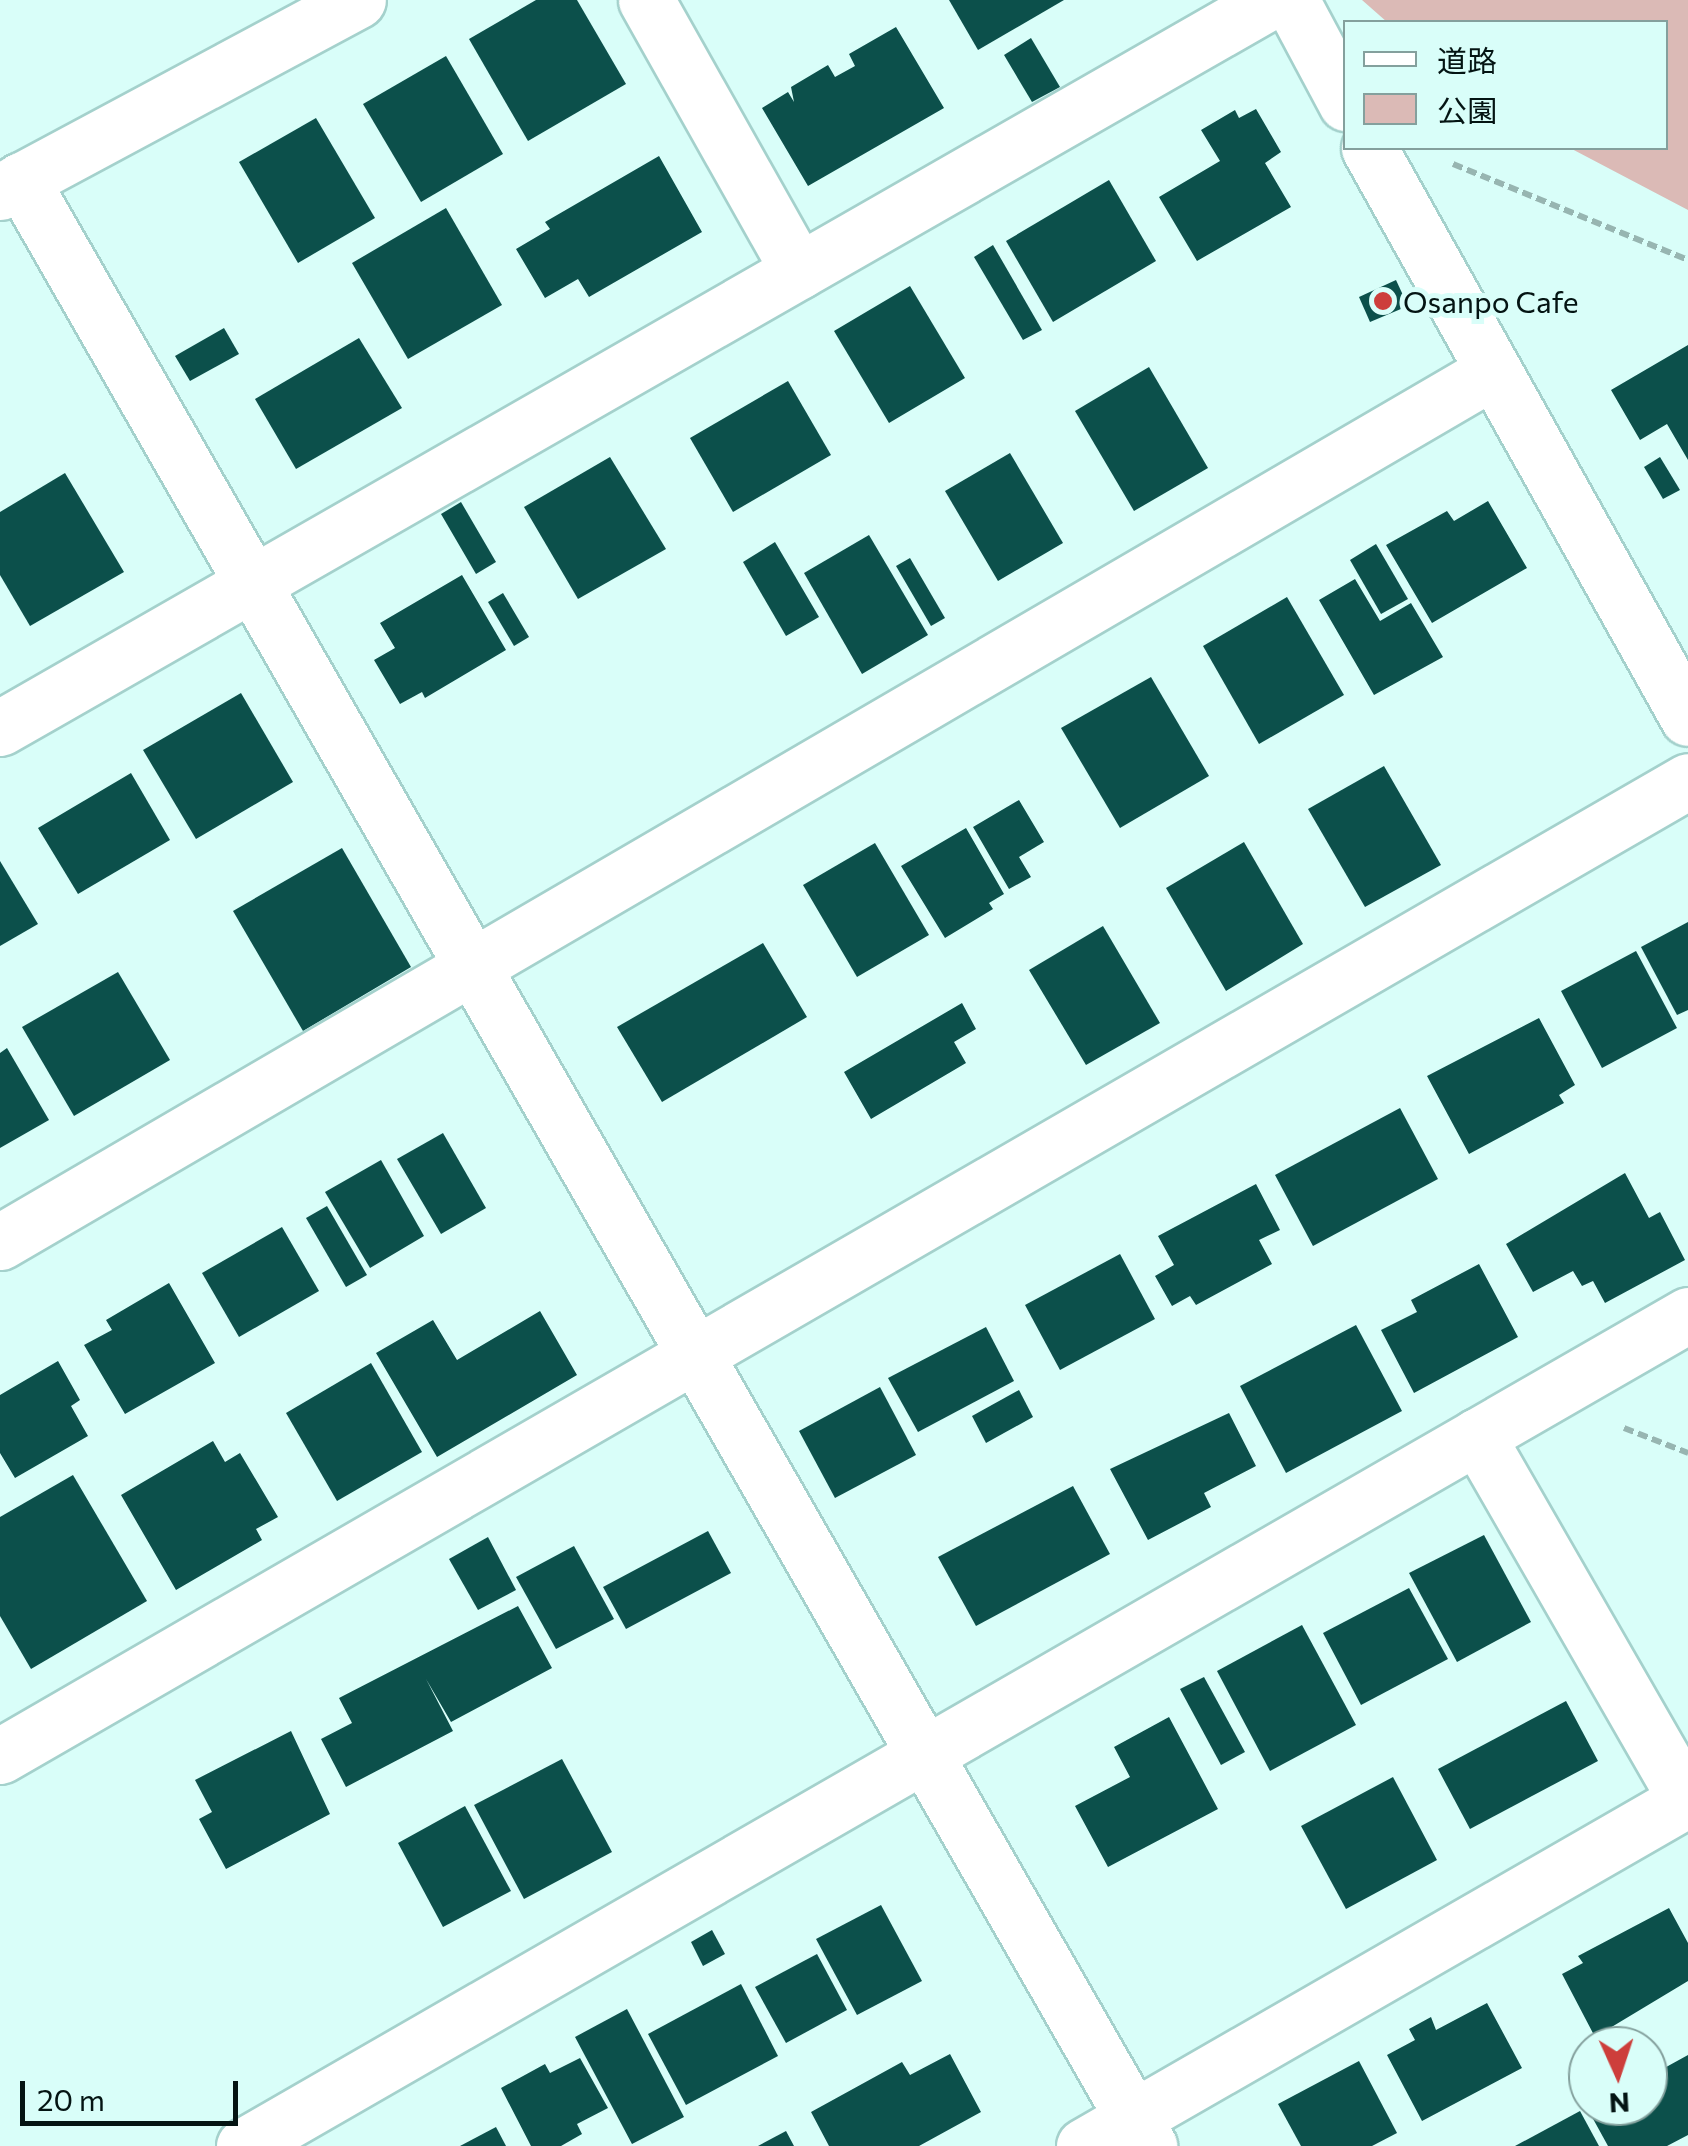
<!DOCTYPE html>
<meta charset="utf-8">
<style>
body{margin:0}
#map{position:relative;width:1688px;height:2146px;overflow:hidden;background:#d9fef9;font-family:Commissioner,"Noto Sans JP",sans-serif}
div>[style]{position:absolute}
.green>*{inset:0;background:#dbbab6}
.building>*{inset:0;background:#0c504b}
.path>*{height:6px;margin-top:-3px;transform-origin:0;background:repeating-linear-gradient(90deg,#97b5b1 0 10px,transparent 0 15px)}
.roads{filter:drop-shadow(2px 0 #a4d1cc) drop-shadow(-2px 0 #a4d1cc) drop-shadow(0 2px #a4d1cc) drop-shadow(0 -2px #a4d1cc)}
.minor>*{height:55px;margin:-27.5px;padding:0 27.5px;transform-origin:27.5px;border-radius:27.5px;background:#fff}
.dots>*{width:28px;height:28px;translate:-50% -50%;box-sizing:border-box;border:5px solid #d9fef9;border-radius:50%}
span{translate:-50% -50%;white-space:nowrap;text-align:center;line-height:1.15;-webkit-text-stroke:10px #d9fef9;paint-order:stroke}
.poi-label{font-size:30px;color:#041413}
.left{translate:0 -50%;text-align:left}
.legend{position:absolute;left:1343px;top:20px;width:325px;height:130px;box-sizing:border-box;background:#d9fef9;border:2px solid #84a09d;margin:0;padding:12px 18px;list-style:none;font-size:30px;color:#041413}
.legend li{display:flex;align-items:center;gap:20px;height:50px}
.legend b{width:50px;border:2px solid #84a09d}
.north{position:absolute;left:1568px;top:2026px;width:100px;height:100px;box-sizing:border-box;background:#d9fef9;border:2px solid #84a09d;border-radius:50%;rotate:177deg;font-size:28px;font-weight:700;line-height:40px;text-align:center;color:#041413}
.north::after{content:'';display:block;margin:auto;width:35px;height:45px;background:#cd3e3b;clip-path:polygon(50% 0,100% 100%,50% 72%,0 100%)}
.scale{position:absolute;left:20px;top:2081px;width:218px;height:45px;box-sizing:border-box;border:5px solid #041413;border-top:0;padding-left:12px;font-size:30px;line-height:35px;white-space:nowrap;color:#041413;-webkit-text-stroke:8px #d9fef9;paint-order:stroke}
</style>
<div id="map">
<div class="green">
<div style="clip-path:polygon(1362px 0,1688px 0,1688px 210px,1570px 148px,1666px 148px,1666px 22px,1387px 22px)"></div>
</div>
<div class="building">
<div style="clip-path:polygon(536px 0,577px 0,626px 84px,528px 141px,469px 39px)"></div>
<div style="clip-path:polygon(949px 0,1064px 0,978px 50px)"></div>
<div style="clip-path:polygon(896px 27px,944px 108px,808px 186px,762px 108px,788px 92px,794px 102px,791px 87px,828px 65px,835px 77px,855px 66px,849px 54px)"></div>
<div style="clip-path:polygon(1031px 38px,1060px 87px,1032px 102px,1004px 55px)"></div>
<div style="clip-path:polygon(446px 56px,503px 154px,421px 202px,363px 104px)"></div>
<div style="clip-path:polygon(1256px 109px,1281px 152px,1265px 163px,1291px 207px,1197px 261px,1159px 197px,1220px 161px,1201px 130px,1235px 110px,1239px 118px)"></div>
<div style="clip-path:polygon(316px 118px,375px 218px,298px 263px,239px 162px)"></div>
<div style="clip-path:polygon(659px 156px,702px 232px,589px 297px,578px 279px,545px 298px,516px 249px,550px 229px,545px 222px)"></div>
<div style="clip-path:polygon(1109px 180px,1156px 261px,1053px 322px,1006px 241px)"></div>
<div style="clip-path:polygon(446px 208px,502px 305px,408px 359px,352px 263px)"></div>
<div style="clip-path:polygon(993px 245px,1042px 330px,1023px 340px,974px 257px)"></div>
<div style="clip-path:polygon(1396px 280px,1408px 306px,1370px 322px,1359px 297px)"></div>
<div style="clip-path:polygon(910px 286px,965px 378px,889px 423px,834px 331px)"></div>
<div style="clip-path:polygon(224px 328px,239px 354px,190px 381px,175px 356px)"></div>
<div style="clip-path:polygon(359px 338px,402px 408px,296px 469px,255px 399px)"></div>
<div style="clip-path:polygon(1688px 345px,1688px 460px,1667px 424px,1640px 440px,1611px 390px)"></div>
<div style="clip-path:polygon(1149px 367px,1208px 468px,1134px 511px,1075px 411px)"></div>
<div style="clip-path:polygon(788px 381px,831px 455px,733px 512px,690px 438px)"></div>
<div style="clip-path:polygon(1010px 453px,1063px 543px,998px 581px,945px 491px)"></div>
<div style="clip-path:polygon(610px 457px,666px 549px,578px 599px,524px 507px)"></div>
<div style="clip-path:polygon(1660px 457px,1680px 490px,1663px 499px,1644px 467px)"></div>
<div style="clip-path:polygon(65px 473px,124px 572px,30px 626px,0 575px,0 512px)"></div>
<div style="clip-path:polygon(1488px 501px,1527px 568px,1432px 623px,1386px 545px,1447px 511px,1454px 521px)"></div>
<div style="clip-path:polygon(461px 502px,496px 562px,476px 574px,441px 514px)"></div>
<div style="clip-path:polygon(869px 535px,928px 635px,862px 674px,804px 573px)"></div>
<div style="clip-path:polygon(775px 542px,819px 617px,786px 636px,743px 562px)"></div>
<div style="clip-path:polygon(1376px 544px,1408px 599px,1381px 614px,1350px 560px)"></div>
<div style="clip-path:polygon(910px 558px,945px 618px,931px 626px,896px 566px)"></div>
<div style="clip-path:polygon(462px 575px,506px 650px,425px 698px,422px 692px,400px 704px,374px 660px,395px 648px,380px 623px)"></div>
<div style="clip-path:polygon(1355px 579px,1380px 621px,1411px 603px,1443px 657px,1374px 695px,1319px 600px)"></div>
<div style="clip-path:polygon(503px 593px,529px 637px,514px 646px,488px 602px)"></div>
<div style="clip-path:polygon(1287px 597px,1344px 695px,1259px 744px,1203px 646px)"></div>
<div style="clip-path:polygon(1151px 677px,1209px 776px,1120px 828px,1061px 728px)"></div>
<div style="clip-path:polygon(241px 693px,293px 782px,196px 839px,143px 750px)"></div>
<div style="clip-path:polygon(1384px 766px,1441px 865px,1365px 907px,1308px 809px)"></div>
<div style="clip-path:polygon(131px 773px,170px 840px,78px 894px,38px 828px)"></div>
<div style="clip-path:polygon(1019px 800px,1044px 842px,1019px 857px,1031px 877px,1009px 889px,973px 827px)"></div>
<div style="clip-path:polygon(966px 828px,1004px 894px,989px 903px,993px 909px,945px 938px,901px 866px)"></div>
<div style="clip-path:polygon(1244px 842px,1303px 944px,1226px 991px,1166px 888px)"></div>
<div style="clip-path:polygon(875px 843px,929px 935px,857px 977px,803px 885px)"></div>
<div style="clip-path:polygon(342px 848px,411px 967px,303px 1031px,233px 911px)"></div>
<div style="clip-path:polygon(0 861px,38px 924px,0 946px)"></div>
<div style="clip-path:polygon(1688px 922px,1688px 1010px,1677px 1015px,1641px 947px)"></div>
<div style="clip-path:polygon(1103px 926px,1160px 1023px,1086px 1065px,1029px 970px)"></div>
<div style="clip-path:polygon(763px 943px,807px 1017px,662px 1102px,617px 1027px)"></div>
<div style="clip-path:polygon(1636px 951px,1677px 1028px,1602px 1068px,1561px 991px)"></div>
<div style="clip-path:polygon(118px 972px,170px 1060px,74px 1116px,22px 1027px)"></div>
<div style="clip-path:polygon(962px 1003px,976px 1029px,954px 1042px,966px 1063px,871px 1119px,844px 1072px)"></div>
<div style="clip-path:polygon(1539px 1018px,1575px 1085px,1559px 1095px,1564px 1103px,1469px 1154px,1427px 1076px)"></div>
<div style="clip-path:polygon(7px 1048px,49px 1120px,0 1148px,0 1053px)"></div>
<div style="clip-path:polygon(1400px 1108px,1438px 1179px,1313px 1246px,1275px 1175px)"></div>
<div style="clip-path:polygon(443px 1133px,486px 1208px,441px 1234px,397px 1159px)"></div>
<div style="clip-path:polygon(381px 1160px,424px 1236px,370px 1268px,325px 1192px)"></div>
<div style="clip-path:polygon(1625px 1173px,1649px 1218px,1660px 1212px,1685px 1260px,1605px 1303px,1593px 1281px,1582px 1286px,1573px 1271px,1533px 1292px,1506px 1244px)"></div>
<div style="clip-path:polygon(1256px 1184px,1280px 1230px,1259px 1240px,1272px 1264px,1196px 1305px,1190px 1296px,1172px 1306px,1155px 1276px,1174px 1265px,1158px 1236px)"></div>
<div style="clip-path:polygon(327px 1206px,367px 1275px,346px 1287px,306px 1218px)"></div>
<div style="clip-path:polygon(282px 1227px,319px 1291px,239px 1337px,202px 1273px)"></div>
<div style="clip-path:polygon(1120px 1254px,1155px 1319px,1060px 1370px,1025px 1305px)"></div>
<div style="clip-path:polygon(1479px 1264px,1518px 1337px,1414px 1393px,1381px 1330px,1417px 1312px,1411px 1300px)"></div>
<div style="clip-path:polygon(169px 1283px,215px 1363px,125px 1414px,84px 1345px,112px 1330px,106px 1320px)"></div>
<div style="clip-path:polygon(540px 1311px,577px 1375px,437px 1457px,376px 1353px,433px 1320px,457px 1360px)"></div>
<div style="clip-path:polygon(1356px 1325px,1402px 1411px,1286px 1473px,1240px 1386px)"></div>
<div style="clip-path:polygon(986px 1327px,1014px 1381px,918px 1432px,888px 1378px)"></div>
<div style="clip-path:polygon(58px 1361px,80px 1400px,71px 1406px,88px 1436px,15px 1478px,0 1453px,0 1395px)"></div>
<div style="clip-path:polygon(371px 1363px,422px 1452px,337px 1501px,286px 1413px)"></div>
<div style="clip-path:polygon(880px 1387px,916px 1455px,835px 1498px,799px 1431px)"></div>
<div style="clip-path:polygon(1019px 1390px,1033px 1417px,986px 1443px,972px 1416px)"></div>
<div style="clip-path:polygon(1229px 1413px,1256px 1466px,1204px 1493px,1211px 1507px,1148px 1540px,1110px 1469px)"></div>
<div style="clip-path:polygon(213px 1441px,225px 1462px,240px 1453px,278px 1517px,256px 1529px,262px 1540px,176px 1590px,121px 1495px)"></div>
<div style="clip-path:polygon(73px 1475px,147px 1601px,31px 1669px,0 1616px,0 1517px)"></div>
<div style="clip-path:polygon(1073px 1486px,1110px 1554px,976px 1626px,938px 1557px)"></div>
<div style="clip-path:polygon(708px 1531px,731px 1573px,626px 1629px,603px 1587px)"></div>
<div style="clip-path:polygon(1484px 1535px,1531px 1622px,1457px 1662px,1409px 1573px)"></div>
<div style="clip-path:polygon(488px 1537px,516px 1590px,478px 1610px,449px 1559px)"></div>
<div style="clip-path:polygon(574px 1546px,614px 1619px,556px 1649px,516px 1577px)"></div>
<div style="clip-path:polygon(1409px 1588px,1448px 1659px,1361px 1705px,1323px 1633px)"></div>
<div style="clip-path:polygon(518px 1606px,552px 1668px,451px 1722px,426px 1679px,453px 1731px,346px 1787px,321px 1739px,352px 1723px,339px 1698px)"></div>
<div style="clip-path:polygon(1302px 1625px,1356px 1725px,1270px 1771px,1217px 1671px)"></div>
<div style="clip-path:polygon(1204px 1677px,1245px 1752px,1221px 1765px,1180px 1689px)"></div>
<div style="clip-path:polygon(1566px 1701px,1598px 1761px,1470px 1829px,1438px 1769px)"></div>
<div style="clip-path:polygon(1169px 1717px,1218px 1809px,1108px 1867px,1075px 1806px,1130px 1777px,1114px 1747px)"></div>
<div style="clip-path:polygon(291px 1731px,330px 1814px,226px 1869px,199px 1819px,212px 1812px,195px 1780px)"></div>
<div style="clip-path:polygon(562px 1759px,612px 1852px,524px 1899px,474px 1805px)"></div>
<div style="clip-path:polygon(1393px 1777px,1437px 1860px,1346px 1909px,1301px 1826px)"></div>
<div style="clip-path:polygon(465px 1806px,511px 1891px,443px 1927px,398px 1843px)"></div>
<div style="clip-path:polygon(881px 1905px,922px 1981px,857px 2015px,816px 1939px)"></div>
<div style="clip-path:polygon(1669px 1908px,1688px 1943px,1688px 1981px,1595px 2037px,1562px 1974px,1583px 1963px,1578px 1956px)"></div>
<div style="clip-path:polygon(712px 1930px,725px 1954px,703px 1966px,691px 1942px)"></div>
<div style="clip-path:polygon(817px 1954px,847px 2010px,786px 2043px,755px 1987px)"></div>
<div style="clip-path:polygon(741px 1984px,778px 2056px,686px 2105px,648px 2034px)"></div>
<div style="clip-path:polygon(1487px 2003px,1522px 2068px,1422px 2121px,1387px 2055px,1415px 2040px,1409px 2029px,1431px 2017px,1436px 2030px)"></div>
<div style="clip-path:polygon(627px 2009px,684px 2117px,632px 2144px,575px 2037px)"></div>
<div style="clip-path:polygon(950px 2054px,981px 2112px,919px 2146px,829px 2146px,811px 2112px,902px 2062px,910px 2075px)"></div>
<div style="clip-path:polygon(1688px 2055px,1688px 2135px,1667px 2146px,1608px 2146px,1586px 2106px,1648px 2106px,1648px 2077px)"></div>
<div style="clip-path:polygon(580px 2058px,608px 2108px,577px 2124px,582px 2134px,561px 2146px,531px 2146px,501px 2088px,545px 2064px,550px 2073px)"></div>
<div style="clip-path:polygon(1359px 2061px,1397px 2133px,1372px 2146px,1301px 2146px,1278px 2104px)"></div>
<div style="clip-path:polygon(1580px 2111px,1599px 2146px,1515px 2146px)"></div>
<div style="clip-path:polygon(496px 2127px,506px 2146px,460px 2146px)"></div>
<div style="clip-path:polygon(786px 2131px,794px 2146px,758px 2146px)"></div>
</div>
<div class="path">
<div style="left:1453px;top:164px;width:254px;rotate:22.2deg"></div>
<div style="left:1624px;top:1428px;width:69px;rotate:21.3deg"></div>
</div>
<div class="roads">
<div class="minor">
<div style="left:646px;top:0;width:311px;rotate:60.6deg"></div>
<div style="left:1291px;top:0;width:117px;rotate:61.9deg"></div>
<div style="left:1369px;top:148px;width:653px;rotate:60.77deg"></div>
<div style="left:21px;top:180px;width:2267px;rotate:60.15deg"></div>
<div style="left:0;top:192px;width:406px;rotate:-28.2deg"></div>
<div style="left:0;top:728px;width:1466px;rotate:-29.78deg"></div>
<div style="left:0;top:1242px;width:1725px;rotate:-30.25deg"></div>
<div style="left:1477px;top:1436px;width:423px;rotate:60.1deg"></div>
<div style="left:0;top:1756px;width:1949px;rotate:-30.01deg"></div>
<div style="left:244px;top:2146px;width:1666px;rotate:-29.92deg"></div>
<div style="left:1084px;top:2146px;width:694px;rotate:-29.89deg"></div>
</div>
</div>
<div class="dots">
<div style="left:1383px;top:301px;background:#cd3e3b"></div>
</div>
<div class="poi-label">
<span class="left" style="left:1403px;top:301px">Osanpo Cafe</span>
</div>
<ul class="legend">
<li><b style="height:12px;background:#fff"></b>道路</li>
<li><b style="height:28px;background:#dbbab6"></b>公園</li>
</ul>
<div class="north">N</div>
<div class="scale">20 m</div>
</div>
